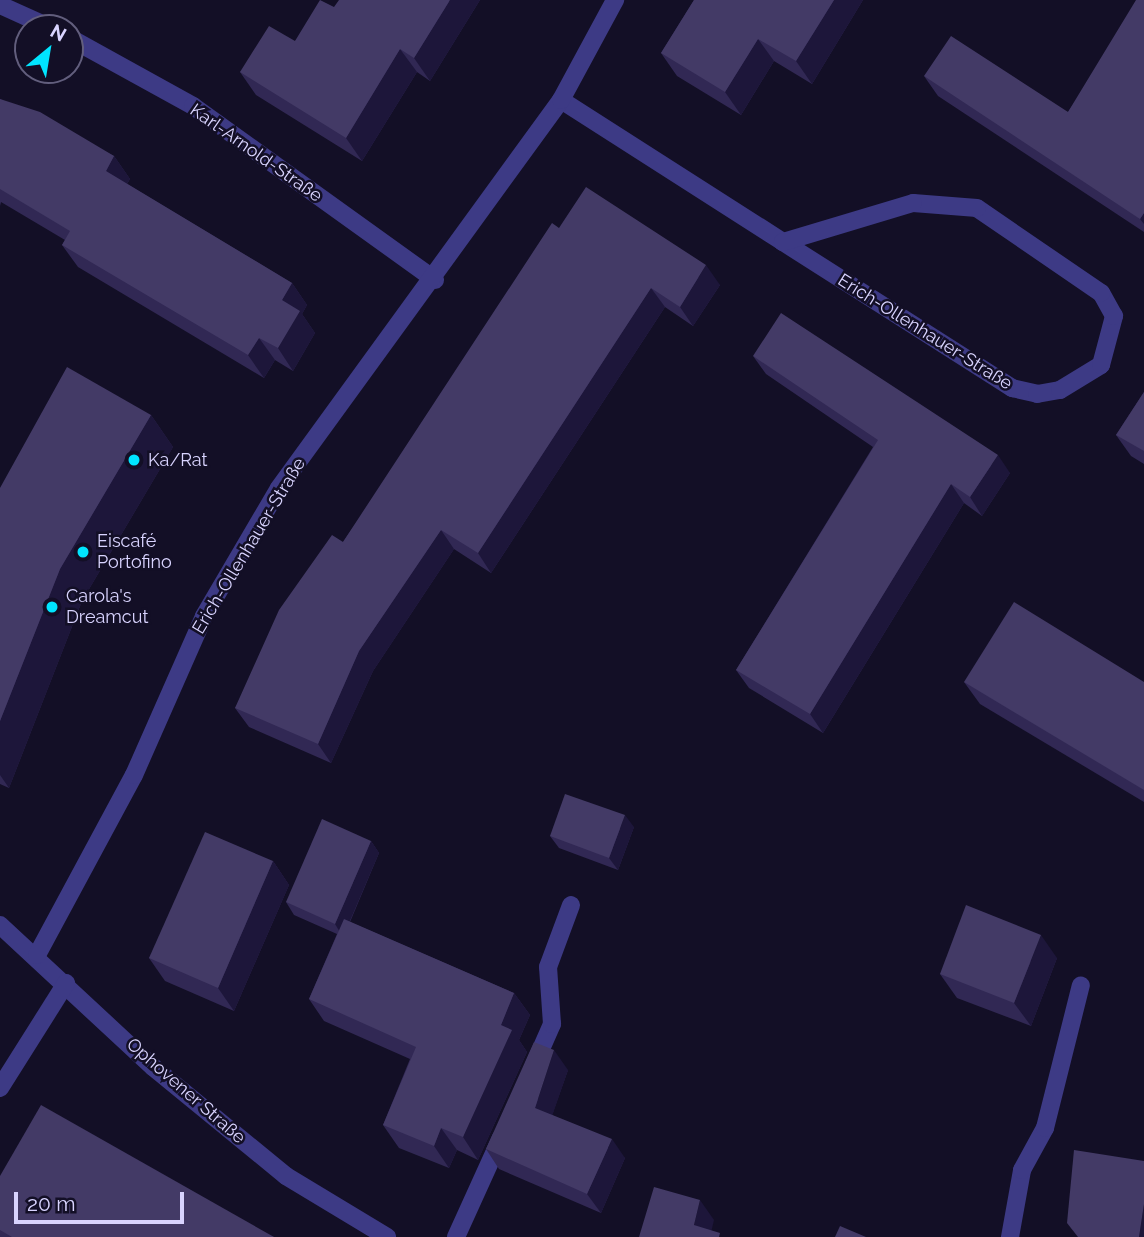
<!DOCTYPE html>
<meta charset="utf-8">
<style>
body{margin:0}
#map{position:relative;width:1144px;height:1237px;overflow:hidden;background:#130f26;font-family:Raleway,sans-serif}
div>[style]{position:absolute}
.service>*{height:18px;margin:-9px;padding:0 9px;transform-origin:9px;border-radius:9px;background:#3d3a85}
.minor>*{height:18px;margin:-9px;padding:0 9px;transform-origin:9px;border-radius:9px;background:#3d3a85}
.wall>*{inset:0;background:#312854}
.shaded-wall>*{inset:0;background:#1d163a}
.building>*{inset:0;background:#433a66}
.dots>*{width:19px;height:19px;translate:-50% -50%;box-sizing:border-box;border:4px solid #130f26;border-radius:50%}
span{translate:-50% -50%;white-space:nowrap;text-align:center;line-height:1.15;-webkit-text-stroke:5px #130f26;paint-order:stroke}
.street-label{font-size:18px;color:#d9d4ff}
.poi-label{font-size:18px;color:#d9d4ff}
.left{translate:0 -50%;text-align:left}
.north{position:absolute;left:14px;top:14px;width:70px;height:70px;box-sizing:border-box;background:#130f26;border:2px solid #625e7d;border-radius:50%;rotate:30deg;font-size:19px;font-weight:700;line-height:28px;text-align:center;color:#d9d4ff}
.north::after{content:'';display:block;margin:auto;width:24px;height:32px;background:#00e5ff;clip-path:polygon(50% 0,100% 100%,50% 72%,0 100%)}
.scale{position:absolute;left:14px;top:1192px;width:170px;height:32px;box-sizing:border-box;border:4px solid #d9d4ff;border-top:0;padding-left:9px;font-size:21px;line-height:24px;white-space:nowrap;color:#d9d4ff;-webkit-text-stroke:5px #130f26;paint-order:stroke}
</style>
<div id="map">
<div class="service">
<div style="left:534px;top:1065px;width:45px;rotate:-66.3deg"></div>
<div style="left:552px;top:1024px;width:57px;rotate:-94deg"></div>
<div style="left:548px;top:967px;width:66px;rotate:-69.6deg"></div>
<div style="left:456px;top:1237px;width:109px;rotate:-65.6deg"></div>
<div style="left:1010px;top:1237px;width:68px;rotate:-79.8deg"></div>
<div style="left:1022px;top:1170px;width:48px;rotate:-61.3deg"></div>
<div style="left:1045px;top:1128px;width:147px;rotate:-75.9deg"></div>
</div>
<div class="minor">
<div style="left:0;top:5px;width:56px;rotate:24.3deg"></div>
<div style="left:70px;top:38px;width:141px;rotate:28.9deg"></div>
<div style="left:193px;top:106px;width:298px;rotate:35.7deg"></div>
<div style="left:561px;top:100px;width:264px;rotate:32.6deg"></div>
<div style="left:783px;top:242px;width:272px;rotate:32.5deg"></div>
<div style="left:1012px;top:388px;width:26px;rotate:13deg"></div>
<div style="left:1037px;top:394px;width:23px;rotate:-10deg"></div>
<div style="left:1060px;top:390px;width:48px;rotate:-31.4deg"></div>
<div style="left:1101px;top:365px;width:51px;rotate:-75.1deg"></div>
<div style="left:1114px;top:316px;width:26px;rotate:-119deg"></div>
<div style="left:1101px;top:293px;width:150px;rotate:-145.6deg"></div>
<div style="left:977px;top:208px;width:64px;rotate:-175.5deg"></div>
<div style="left:913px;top:203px;width:136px;rotate:163.3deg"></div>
<div style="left:0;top:925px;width:209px;rotate:42.9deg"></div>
<div style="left:153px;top:1067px;width:172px;rotate:39.3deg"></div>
<div style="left:286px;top:1176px;width:118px;rotate:31.1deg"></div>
<div style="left:37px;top:955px;width:204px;rotate:-61.7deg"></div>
<div style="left:134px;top:775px;width:174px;rotate:-66.2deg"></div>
<div style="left:204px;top:616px;width:148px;rotate:-59.6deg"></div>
<div style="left:279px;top:488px;width:480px;rotate:-54deg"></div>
<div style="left:561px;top:100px;width:114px;rotate:-61.6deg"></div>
<div style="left:0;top:1088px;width:124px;rotate:-57.8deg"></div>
</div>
<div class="wall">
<div style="clip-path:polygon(480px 0,430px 81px,417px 72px,362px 161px,256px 95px,240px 72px,295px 41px,334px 7px)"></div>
<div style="clip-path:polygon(694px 0,863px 0,812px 84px,774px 61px,741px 115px,677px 76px,661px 53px)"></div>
<div style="clip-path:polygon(1144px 0,1144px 232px,938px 96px,924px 76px,1068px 112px)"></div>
<div style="clip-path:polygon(0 99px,114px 156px,130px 179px,127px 184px,292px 283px,307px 305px,302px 314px,315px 333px,293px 371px,275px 360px,264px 378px,78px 267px,62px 245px,65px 240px,1px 202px,0 206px)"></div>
<div style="clip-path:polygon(559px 228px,720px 285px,693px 326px,665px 307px,491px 573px,454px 549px,373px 671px,331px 763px,249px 727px,235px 708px,343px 542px)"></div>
<div style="clip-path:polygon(753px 356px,1010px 473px,982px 516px,964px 503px,823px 733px,749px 688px,736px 670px,873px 447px,766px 374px)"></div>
<div style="clip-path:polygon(1144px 392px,1144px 464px,1131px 456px,1116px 435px)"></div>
<div style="clip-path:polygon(151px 415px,173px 447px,82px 601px,9px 788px,0 784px,0 488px)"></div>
<div style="clip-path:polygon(964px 682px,1144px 682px,1144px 802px,980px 704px)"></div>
<div style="clip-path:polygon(634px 827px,618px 870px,559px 848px,550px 836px)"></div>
<div style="clip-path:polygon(371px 841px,379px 853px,350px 922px,514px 993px,530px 1015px,519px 1040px,527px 1052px,478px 1160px,457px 1150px,449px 1168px,399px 1148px,383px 1125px,410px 1059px,324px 1021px,309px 999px,337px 934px,294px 915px,286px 902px)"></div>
<div style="clip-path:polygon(273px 861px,289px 885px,234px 1011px,165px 981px,149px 958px)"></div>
<div style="clip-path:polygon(1057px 958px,1031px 1026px,957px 998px,940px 974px)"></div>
<div style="clip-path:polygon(568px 1070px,552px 1115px,625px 1158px,601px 1213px,499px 1169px,486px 1149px)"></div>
<div style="clip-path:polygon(0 1176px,274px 1237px,0 1237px)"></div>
</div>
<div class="shaded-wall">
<div style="clip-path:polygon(450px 0,480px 0,430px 81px,414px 58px)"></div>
<div style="clip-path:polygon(834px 0,863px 0,812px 84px,796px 61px)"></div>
<div style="clip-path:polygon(758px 39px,774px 61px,741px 115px,725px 92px)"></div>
<div style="clip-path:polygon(400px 49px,417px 72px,362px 161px,346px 138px)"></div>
<div style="clip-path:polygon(114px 156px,130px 179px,121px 193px,106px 171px)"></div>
<div style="clip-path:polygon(1144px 213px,1144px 224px,1140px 219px)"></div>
<div style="clip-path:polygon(706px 265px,720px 285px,693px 326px,680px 307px)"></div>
<div style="clip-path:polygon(292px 283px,307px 305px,302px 314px,315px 333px,293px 371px,278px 348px,282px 300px)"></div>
<div style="clip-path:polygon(651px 288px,665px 307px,491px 573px,478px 553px)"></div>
<div style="clip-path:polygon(259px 338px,275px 360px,264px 378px,248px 355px)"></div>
<div style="clip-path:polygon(151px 415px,173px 447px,82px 601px,9px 788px,0 775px,0 721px,60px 569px)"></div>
<div style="clip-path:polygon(998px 455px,1010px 473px,982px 516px,970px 497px)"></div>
<div style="clip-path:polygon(951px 484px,964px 503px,823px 733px,810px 714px)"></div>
<div style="clip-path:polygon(441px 530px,454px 549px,373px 671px,331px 763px,318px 744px,359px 651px)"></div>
<div style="clip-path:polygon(625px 815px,634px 827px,618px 870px,609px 858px)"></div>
<div style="clip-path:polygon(371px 841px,379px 853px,343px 937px,335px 924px)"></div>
<div style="clip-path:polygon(273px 861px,289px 885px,234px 1011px,218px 988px)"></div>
<div style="clip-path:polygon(1041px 935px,1057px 958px,1031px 1026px,1014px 1003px)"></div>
<div style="clip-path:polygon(514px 993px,530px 1015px,519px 1040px,527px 1052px,478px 1160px,463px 1137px,501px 1025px)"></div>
<div style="clip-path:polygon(554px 1050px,568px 1070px,548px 1128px,535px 1108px)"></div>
<div style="clip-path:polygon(441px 1128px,457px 1150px,449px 1168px,434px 1146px)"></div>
<div style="clip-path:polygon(612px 1139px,625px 1158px,601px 1213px,587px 1194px)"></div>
<div style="clip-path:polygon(700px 1200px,714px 1220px,710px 1237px,694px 1225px)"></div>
<div style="clip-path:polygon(1144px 1204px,1144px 1237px,1139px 1237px)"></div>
</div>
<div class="building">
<div style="clip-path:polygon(320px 0,334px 7px,339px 0,450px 0,414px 58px,400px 49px,346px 138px,240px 72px,269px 26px,295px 41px)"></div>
<div style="clip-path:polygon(694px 0,834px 0,796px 61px,758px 39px,725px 92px,661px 53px)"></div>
<div style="clip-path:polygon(1136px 0,1144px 0,1144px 213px,1140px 219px,924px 76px,951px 36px,1068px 112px)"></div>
<div style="clip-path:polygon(0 99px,40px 112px,114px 156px,106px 171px,292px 283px,282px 300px,300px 311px,278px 348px,259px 338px,248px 355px,62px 245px,70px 231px,0 189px)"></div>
<div style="clip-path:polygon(586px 187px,706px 265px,680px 307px,651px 288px,478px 553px,441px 530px,359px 651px,318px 744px,235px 708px,279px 610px,332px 535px,343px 542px,552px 223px,559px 228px)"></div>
<div style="clip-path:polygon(781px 313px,998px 455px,970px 497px,951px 484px,810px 714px,736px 670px,878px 440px,753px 356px)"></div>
<div style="clip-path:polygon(67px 367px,151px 415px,60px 569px,0 721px,0 488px)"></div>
<div style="clip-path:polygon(1144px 392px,1144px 451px,1116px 435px)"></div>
<div style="clip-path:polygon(1014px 602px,1144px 682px,1144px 790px,964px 682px)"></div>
<div style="clip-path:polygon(565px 794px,625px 815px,609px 858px,550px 836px)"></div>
<div style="clip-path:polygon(322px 819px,371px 841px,335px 924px,286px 902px)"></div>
<div style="clip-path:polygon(205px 832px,273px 861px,218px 988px,149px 958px)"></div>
<div style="clip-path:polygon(966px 905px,1041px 935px,1014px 1003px,940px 974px)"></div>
<div style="clip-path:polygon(344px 919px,514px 993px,501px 1025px,512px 1030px,463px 1137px,441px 1128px,434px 1146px,383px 1125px,416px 1047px,309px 999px)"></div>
<div style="clip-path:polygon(534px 1042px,554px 1050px,535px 1108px,612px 1139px,587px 1194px,486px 1149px)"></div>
<div style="clip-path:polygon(41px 1105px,274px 1237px,12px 1237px,0 1230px,0 1176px)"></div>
<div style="clip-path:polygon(1074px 1150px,1144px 1161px,1144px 1204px,1139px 1237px,1078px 1237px,1067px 1223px)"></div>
<div style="clip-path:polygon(654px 1187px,700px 1200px,694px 1225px,720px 1233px,719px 1237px,639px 1237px)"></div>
<div style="clip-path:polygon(840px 1226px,866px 1237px,835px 1237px)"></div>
</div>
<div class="dots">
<div style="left:134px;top:460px;background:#00e5ff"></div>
<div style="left:83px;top:552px;background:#00e5ff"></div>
<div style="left:52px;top:607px;background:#00e5ff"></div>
</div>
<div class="street-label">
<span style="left:256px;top:153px;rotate:35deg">Karl-Arnold-Straße</span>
<span style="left:925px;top:332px;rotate:32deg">Erich-Ollenhauer-Straße</span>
<span style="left:249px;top:546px;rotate:-59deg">Erich-Ollenhauer-Straße</span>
<span style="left:186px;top:1091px;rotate:41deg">Ophovener Straße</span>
</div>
<div class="poi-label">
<span class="left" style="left:148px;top:460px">Ka/Rat</span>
<span class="left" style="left:97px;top:552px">Eiscafé<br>Portofino</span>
<span class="left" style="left:66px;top:607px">Carola's<br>Dreamcut</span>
</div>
<div class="north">N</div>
<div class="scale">20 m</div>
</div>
